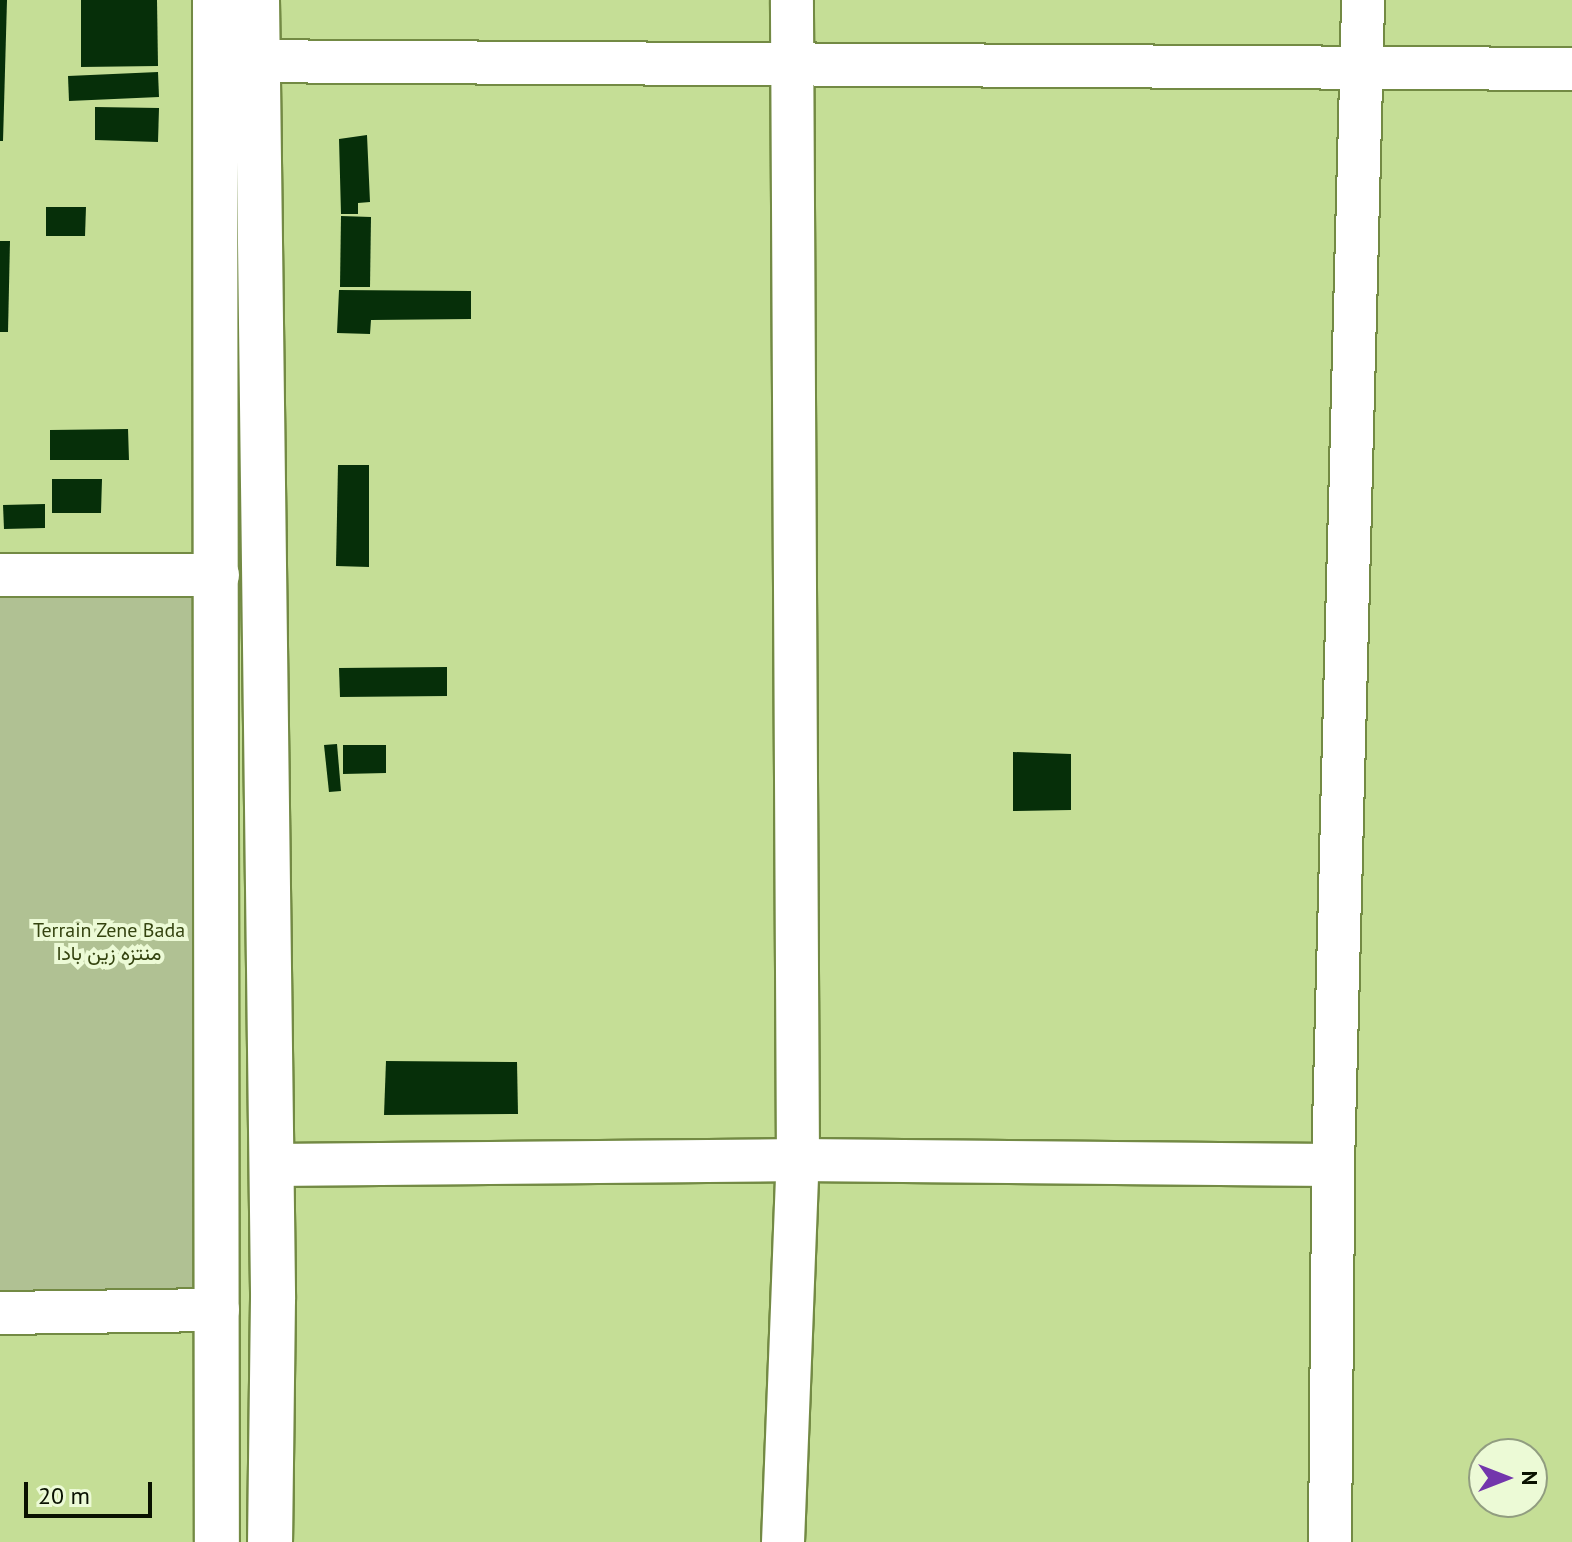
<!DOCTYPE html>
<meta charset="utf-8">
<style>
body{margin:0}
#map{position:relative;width:1572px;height:1542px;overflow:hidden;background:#c5de96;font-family:"PT Sans",Vazirmatn,sans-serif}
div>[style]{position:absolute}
.green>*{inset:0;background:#b0c193}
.building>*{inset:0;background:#062f09}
.roads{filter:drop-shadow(2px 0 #738a44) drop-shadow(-2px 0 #738a44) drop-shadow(0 2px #738a44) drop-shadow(0 -2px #738a44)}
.minor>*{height:42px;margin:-21px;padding:0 21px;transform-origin:21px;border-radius:21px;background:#fff}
.tertiary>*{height:44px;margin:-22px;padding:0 22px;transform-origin:22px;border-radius:22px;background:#fff}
span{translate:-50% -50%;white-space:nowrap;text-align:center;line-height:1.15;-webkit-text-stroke:8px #ecfad6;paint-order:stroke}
.park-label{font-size:20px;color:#34430f}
.north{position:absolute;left:1468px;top:1438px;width:80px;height:80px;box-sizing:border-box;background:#ecfad6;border:2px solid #919d80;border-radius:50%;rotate:90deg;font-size:22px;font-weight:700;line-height:32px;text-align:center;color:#091100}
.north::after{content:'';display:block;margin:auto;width:28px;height:36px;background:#7336ac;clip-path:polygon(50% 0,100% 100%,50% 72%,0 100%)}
.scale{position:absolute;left:24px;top:1482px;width:128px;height:36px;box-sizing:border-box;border:4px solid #091100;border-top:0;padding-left:10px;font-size:24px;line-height:28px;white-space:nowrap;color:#091100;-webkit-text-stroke:6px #ecfad6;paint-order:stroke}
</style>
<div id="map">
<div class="green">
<div style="clip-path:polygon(0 575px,218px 575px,218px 1310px,0 1309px)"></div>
</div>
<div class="building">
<div style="clip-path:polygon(0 0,7px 0,3px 141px,0 141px)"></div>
<div style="clip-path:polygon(81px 0,157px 0,158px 66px,81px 67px)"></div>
<div style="clip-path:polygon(158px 72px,159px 97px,69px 101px,68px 76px)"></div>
<div style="clip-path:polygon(95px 107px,159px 108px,158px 142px,95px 140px)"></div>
<div style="clip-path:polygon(367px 135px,370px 202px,358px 203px,358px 214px,341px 214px,339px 139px)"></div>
<div style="clip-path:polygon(46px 207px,86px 207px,85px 236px,46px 236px)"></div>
<div style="clip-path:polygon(341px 216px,371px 217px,370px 287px,340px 287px)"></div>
<div style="clip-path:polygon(0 241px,10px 241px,8px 332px,0 332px)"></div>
<div style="clip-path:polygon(339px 290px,471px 291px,471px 319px,371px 320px,370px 334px,337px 333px)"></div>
<div style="clip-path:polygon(128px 429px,129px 460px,50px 460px,50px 430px)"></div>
<div style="clip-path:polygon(338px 465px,369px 465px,369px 567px,336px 566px)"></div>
<div style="clip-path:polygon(52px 479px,102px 479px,101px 513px,52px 513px)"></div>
<div style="clip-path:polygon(45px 504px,45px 528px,4px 529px,3px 505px)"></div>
<div style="clip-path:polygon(447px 667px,447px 696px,340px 697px,339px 668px)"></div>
<div style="clip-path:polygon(337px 744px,341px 791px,329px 792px,324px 745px)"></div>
<div style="clip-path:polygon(343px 745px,386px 745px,386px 773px,343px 774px)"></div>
<div style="clip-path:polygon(1013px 752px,1071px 754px,1071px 810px,1013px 811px)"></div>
<div style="clip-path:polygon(386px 1061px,517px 1062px,518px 1114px,384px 1115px)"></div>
</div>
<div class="roads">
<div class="minor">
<div style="left:224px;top:61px;width:1348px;rotate:0.34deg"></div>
<div style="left:0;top:575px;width:218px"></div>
<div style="left:272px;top:1165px;width:526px;rotate:-0.54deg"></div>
<div style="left:798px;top:1160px;width:535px;rotate:0.54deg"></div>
<div style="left:0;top:1313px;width:218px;rotate:-0.8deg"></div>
<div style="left:783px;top:1542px;width:382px;rotate:-87.8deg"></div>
<div style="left:798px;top:1160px;width:1160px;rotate:-90.3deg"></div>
<div style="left:1330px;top:1542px;width:377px;rotate:-89.5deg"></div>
<div style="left:1333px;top:1165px;width:1165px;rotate:-88.52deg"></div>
</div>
<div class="tertiary">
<div style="left:215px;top:0;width:1542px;rotate:89.93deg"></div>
<div style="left:257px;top:0;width:1299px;rotate:89.29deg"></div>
<div style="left:273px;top:1299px;width:243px;rotate:90.7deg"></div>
</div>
</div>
<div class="park-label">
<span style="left:109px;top:942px">Terrain Zene Bada<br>منتزه زين بادا</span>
</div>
<div class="north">N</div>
<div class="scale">20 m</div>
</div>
